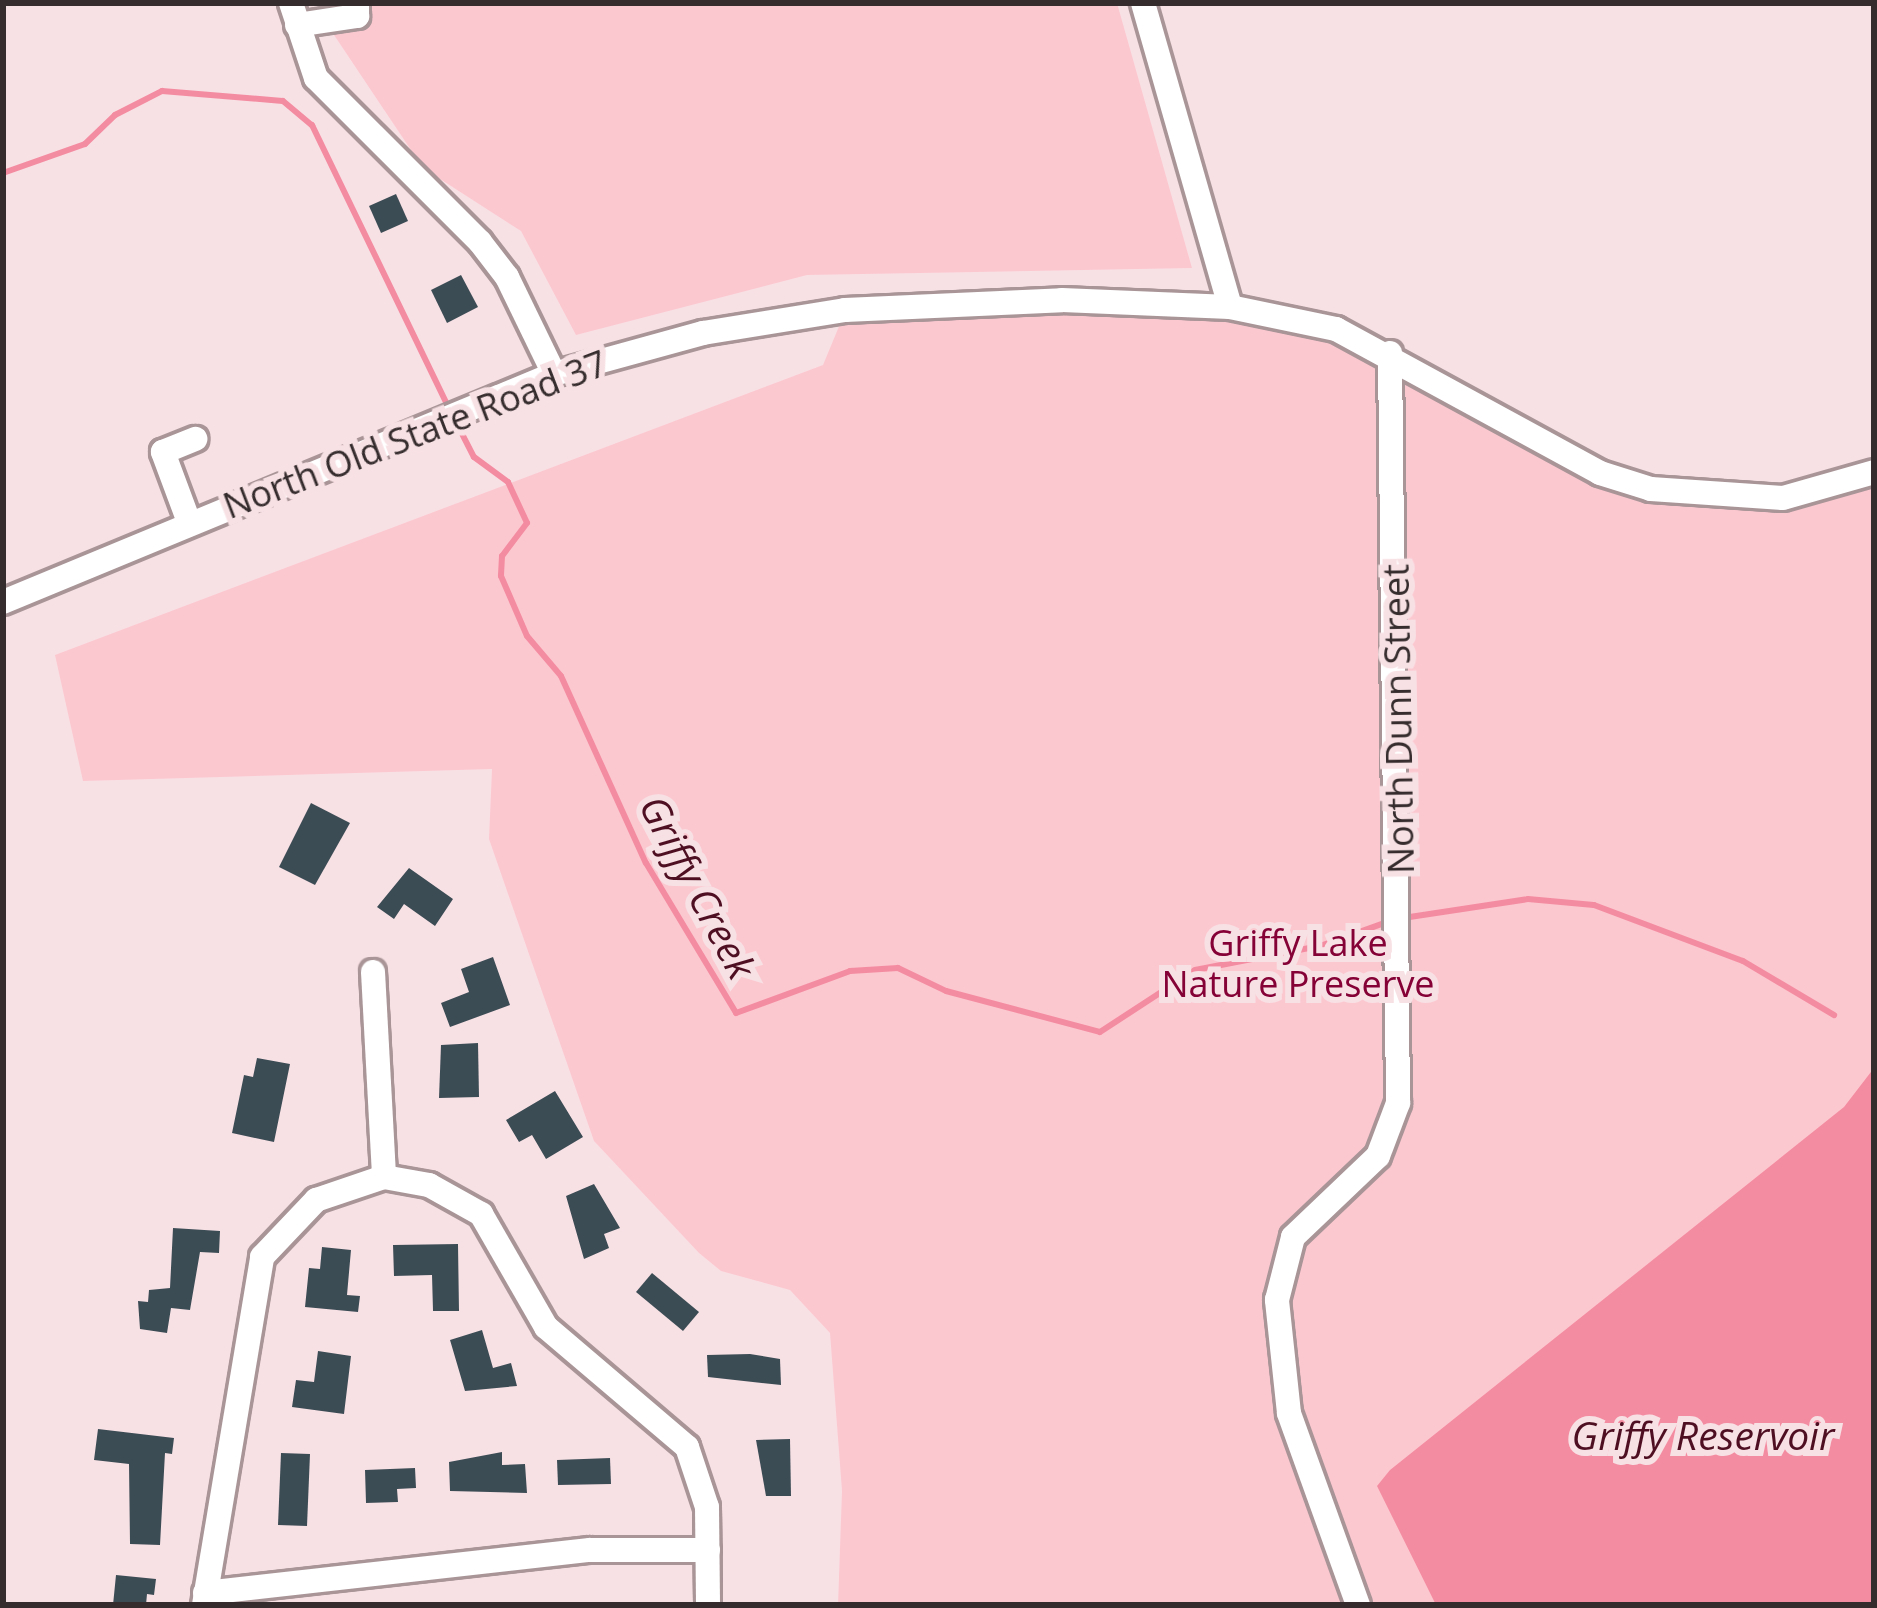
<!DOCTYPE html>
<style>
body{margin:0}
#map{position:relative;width:1877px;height:1608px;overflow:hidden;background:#f8e1e5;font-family:"Open Sans",sans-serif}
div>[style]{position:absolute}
.green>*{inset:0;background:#fcc8d0}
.water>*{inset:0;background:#f48ca1}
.stream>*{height:6px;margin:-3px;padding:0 3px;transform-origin:3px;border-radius:3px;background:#f48ca1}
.building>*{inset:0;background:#3c4c55}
.roads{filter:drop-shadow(3px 0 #a99497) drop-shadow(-3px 0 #a99497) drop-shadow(0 3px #a99497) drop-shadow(0 -3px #a99497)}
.minor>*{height:24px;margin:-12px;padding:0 12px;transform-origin:12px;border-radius:12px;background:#fff}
span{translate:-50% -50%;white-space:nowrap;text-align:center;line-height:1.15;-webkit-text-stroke:12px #f8e1e5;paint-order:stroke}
.street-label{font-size:36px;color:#352c2d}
.park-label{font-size:36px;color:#850237}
.water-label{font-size:39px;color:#4f0f22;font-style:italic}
.frame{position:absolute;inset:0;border:6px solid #352c2d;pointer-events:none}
</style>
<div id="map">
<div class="green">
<div style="clip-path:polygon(326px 3px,1117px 3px,1192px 268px,807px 275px,576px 335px,521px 231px,423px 168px,326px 23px)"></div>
<div style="clip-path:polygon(847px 307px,1231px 307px,1336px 329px,1600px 473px,1736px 500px,1874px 472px,1874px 1605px,838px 1605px,842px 1491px,830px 1333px,790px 1290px,721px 1271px,699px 1253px,594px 1141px,489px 839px,492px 769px,83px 781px,55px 655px,823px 365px)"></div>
</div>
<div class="water">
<div style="clip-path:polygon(1874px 1068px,1874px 1605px,1436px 1605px,1377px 1486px,1390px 1470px,1844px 1107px)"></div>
</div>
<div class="stream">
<div style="left:3px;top:173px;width:87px;rotate:-19.5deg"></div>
<div style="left:85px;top:144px;width:42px;rotate:-44deg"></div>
<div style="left:115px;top:115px;width:53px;rotate:-27.1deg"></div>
<div style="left:162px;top:91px;width:121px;rotate:4.7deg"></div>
<div style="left:283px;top:101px;width:38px;rotate:40deg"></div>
<div style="left:312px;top:125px;width:319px;rotate:64.2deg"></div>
<div style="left:457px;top:424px;width:37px;rotate:63deg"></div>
<div style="left:474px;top:457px;width:42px;rotate:36.3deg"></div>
<div style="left:508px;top:482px;width:45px;rotate:65.1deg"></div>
<div style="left:527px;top:523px;width:41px;rotate:127.1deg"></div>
<div style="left:502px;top:556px;width:20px;rotate:93deg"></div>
<div style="left:501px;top:576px;width:65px;rotate:66.6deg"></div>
<div style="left:527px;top:636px;width:52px;rotate:49.6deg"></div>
<div style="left:561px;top:676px;width:205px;rotate:65.6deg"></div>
<div style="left:646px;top:863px;width:175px;rotate:59deg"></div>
<div style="left:736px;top:1013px;width:121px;rotate:-20.2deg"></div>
<div style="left:850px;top:971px;width:48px;rotate:-3.6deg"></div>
<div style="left:898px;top:968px;width:53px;rotate:25.6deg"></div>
<div style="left:946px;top:991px;width:159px;rotate:14.9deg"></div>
<div style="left:1100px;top:1032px;width:113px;rotate:-33.1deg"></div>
<div style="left:1195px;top:970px;width:127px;rotate:-10.9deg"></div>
<div style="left:1320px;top:946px;width:74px;rotate:-19.7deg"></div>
<div style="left:1403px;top:918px;width:126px;rotate:-8.6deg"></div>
<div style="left:1528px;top:899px;width:66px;rotate:5.2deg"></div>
<div style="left:1594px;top:905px;width:159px;rotate:20.6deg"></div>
<div style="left:1743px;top:961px;width:106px;rotate:30.7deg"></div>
</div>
<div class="building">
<div style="clip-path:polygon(396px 194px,408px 221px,381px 233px,369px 206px)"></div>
<div style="clip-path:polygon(461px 275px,478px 307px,447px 323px,431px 290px)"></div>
<div style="clip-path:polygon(311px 803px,350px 823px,315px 885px,279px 867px)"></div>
<div style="clip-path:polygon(409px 868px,453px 899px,435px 926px,404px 904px,394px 919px,377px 907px)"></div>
<div style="clip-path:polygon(493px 957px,510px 1005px,450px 1027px,441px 1003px,469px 992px,461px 969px)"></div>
<div style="clip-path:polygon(478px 1043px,479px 1097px,439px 1098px,441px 1045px)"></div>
<div style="clip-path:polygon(257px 1058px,290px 1064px,274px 1142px,232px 1133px,244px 1075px,253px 1077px)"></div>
<div style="clip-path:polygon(555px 1091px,583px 1137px,546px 1159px,532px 1135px,519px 1142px,506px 1120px)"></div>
<div style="clip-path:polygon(594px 1184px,620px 1228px,604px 1234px,609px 1248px,584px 1259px,566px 1196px)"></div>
<div style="clip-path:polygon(173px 1228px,220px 1231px,219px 1253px,200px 1252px,190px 1310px,171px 1308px,167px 1333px,140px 1329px,138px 1301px,148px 1302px,149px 1290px,170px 1288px)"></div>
<div style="clip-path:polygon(458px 1244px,459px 1311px,433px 1311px,432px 1275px,394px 1276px,393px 1245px)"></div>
<div style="clip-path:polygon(322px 1247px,351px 1250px,347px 1295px,360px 1296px,358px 1312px,305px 1307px,309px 1268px,320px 1269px)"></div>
<div style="clip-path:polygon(652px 1273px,699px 1312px,683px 1331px,636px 1292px)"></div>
<div style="clip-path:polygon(482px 1330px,493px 1368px,511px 1363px,517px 1386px,465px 1391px,450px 1340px)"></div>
<div style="clip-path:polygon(318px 1351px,351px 1356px,344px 1414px,292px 1407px,296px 1380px,314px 1382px)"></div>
<div style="clip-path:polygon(750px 1354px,780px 1359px,781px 1385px,708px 1377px,707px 1355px)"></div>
<div style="clip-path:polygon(98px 1429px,174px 1438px,172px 1454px,165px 1453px,160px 1545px,130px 1544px,129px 1464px,94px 1460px)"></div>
<div style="clip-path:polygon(790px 1439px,791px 1496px,766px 1496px,756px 1440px)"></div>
<div style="clip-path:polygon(502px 1452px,502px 1465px,525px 1464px,527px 1493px,450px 1491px,449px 1462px)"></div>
<div style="clip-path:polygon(281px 1453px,310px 1454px,307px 1526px,278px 1525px)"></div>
<div style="clip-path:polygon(610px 1458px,611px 1484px,558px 1485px,557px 1460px)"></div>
<div style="clip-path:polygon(415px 1468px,416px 1488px,397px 1489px,398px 1502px,366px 1503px,365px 1470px)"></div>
<div style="clip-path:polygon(116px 1575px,156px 1579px,154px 1595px,147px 1594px,146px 1605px,113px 1605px)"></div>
</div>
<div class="roads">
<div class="minor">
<div style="left:291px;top:3px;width:79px;rotate:71.6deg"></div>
<div style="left:316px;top:78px;width:232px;rotate:45deg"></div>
<div style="left:480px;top:242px;width:44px;rotate:52.4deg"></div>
<div style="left:507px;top:277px;width:108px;rotate:64.1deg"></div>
<div style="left:1143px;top:3px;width:316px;rotate:74deg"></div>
<div style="left:297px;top:25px;width:61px;rotate:-8.5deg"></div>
<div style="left:357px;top:16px;width:13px;rotate:-90deg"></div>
<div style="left:189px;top:522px;width:75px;rotate:-110.4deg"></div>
<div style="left:163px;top:452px;width:35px;rotate:-22deg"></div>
<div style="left:3px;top:602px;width:596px;rotate:-22.48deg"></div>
<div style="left:554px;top:374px;width:155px;rotate:-15.4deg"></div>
<div style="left:703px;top:333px;width:144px;rotate:-9.2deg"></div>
<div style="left:845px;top:310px;width:217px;rotate:-2.6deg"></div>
<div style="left:1062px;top:300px;width:168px;rotate:2.4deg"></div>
<div style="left:1230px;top:307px;width:108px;rotate:11.7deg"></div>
<div style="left:1336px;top:329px;width:301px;rotate:28.6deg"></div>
<div style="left:1600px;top:473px;width:53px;rotate:17.4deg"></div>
<div style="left:1651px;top:489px;width:132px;rotate:3.9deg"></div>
<div style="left:1783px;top:498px;width:95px;rotate:-15.9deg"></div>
<div style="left:373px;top:972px;width:205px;rotate:86.9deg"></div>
<div style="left:205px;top:1593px;width:387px;rotate:-6.4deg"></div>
<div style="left:590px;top:1550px;width:118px"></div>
<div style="left:204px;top:1605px;width:353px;rotate:-80.5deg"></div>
<div style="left:262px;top:1257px;width:79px;rotate:-46.5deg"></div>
<div style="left:316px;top:1200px;width:72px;rotate:-18.7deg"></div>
<div style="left:384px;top:1177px;width:46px;rotate:10.1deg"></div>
<div style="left:429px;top:1185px;width:60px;rotate:29.1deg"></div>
<div style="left:481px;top:1214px;width:130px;rotate:60.1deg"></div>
<div style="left:546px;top:1327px;width:185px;rotate:40.4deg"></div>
<div style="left:687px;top:1447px;width:63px;rotate:71.6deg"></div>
<div style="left:707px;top:1507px;width:98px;rotate:89.4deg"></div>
<div style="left:1358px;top:1605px;width:204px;rotate:-109.8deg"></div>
<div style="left:1289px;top:1413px;width:114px;rotate:-96.1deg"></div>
<div style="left:1277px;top:1300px;width:65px;rotate:-75.7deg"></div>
<div style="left:1293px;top:1237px;width:117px;rotate:-43.6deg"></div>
<div style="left:1378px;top:1156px;width:57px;rotate:-69.3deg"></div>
<div style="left:1398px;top:1103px;width:750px;rotate:-90.61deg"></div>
</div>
</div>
<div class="street-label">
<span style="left:415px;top:434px;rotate:-21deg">North Old State Road 37</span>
<span style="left:1398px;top:719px;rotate:-91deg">North Dunn Street</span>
</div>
<div class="park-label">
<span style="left:1298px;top:963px">Griffy Lake<br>Nature Preserve</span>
</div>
<div class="water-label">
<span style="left:698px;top:887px;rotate:62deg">Griffy Creek</span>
<span style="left:1703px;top:1435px">Griffy Reservoir</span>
</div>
<div class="frame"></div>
</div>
